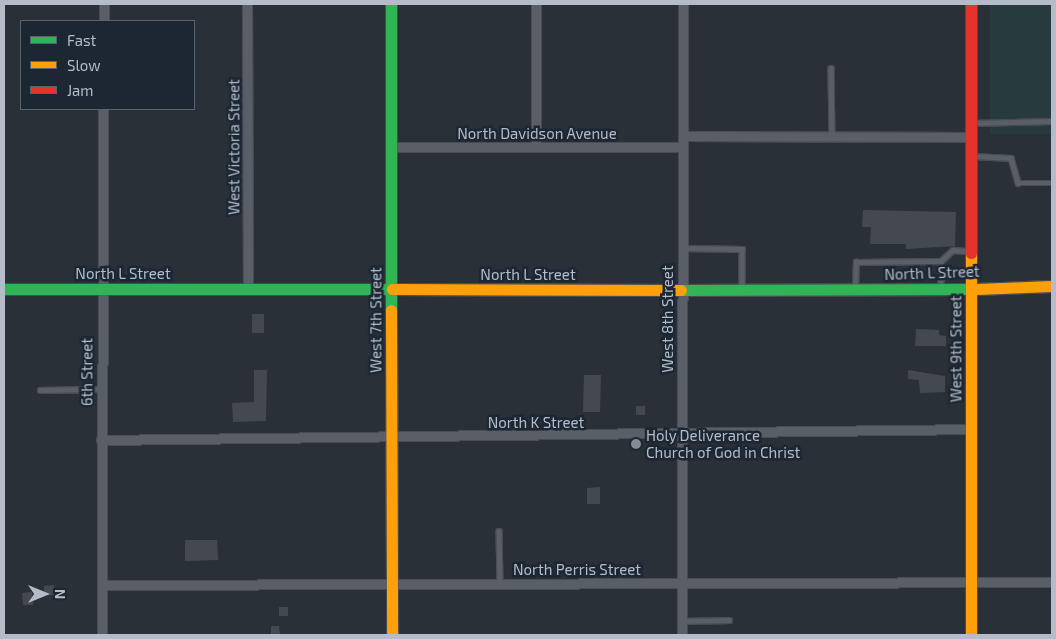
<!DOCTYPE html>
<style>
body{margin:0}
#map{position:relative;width:1056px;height:639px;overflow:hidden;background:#2a3038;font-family:"Exo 2",sans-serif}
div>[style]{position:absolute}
.green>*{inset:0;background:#273a3e}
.building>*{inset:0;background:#444950}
.roads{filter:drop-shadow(1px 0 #484c53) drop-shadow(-1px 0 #484c53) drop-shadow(0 1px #484c53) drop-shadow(0 -1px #484c53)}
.lane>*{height:4.5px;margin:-2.25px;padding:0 2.25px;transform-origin:2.25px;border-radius:2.25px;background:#5a5e66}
.street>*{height:9px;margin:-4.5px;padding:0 4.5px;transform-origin:4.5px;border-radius:4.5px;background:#5a5e66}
.fast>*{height:11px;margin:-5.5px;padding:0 5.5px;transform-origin:5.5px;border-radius:5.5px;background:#30b455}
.slow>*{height:11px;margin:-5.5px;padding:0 5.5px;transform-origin:5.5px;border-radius:5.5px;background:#ff9f0a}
.jam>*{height:11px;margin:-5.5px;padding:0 5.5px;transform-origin:5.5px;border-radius:5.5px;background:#e5322d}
.dots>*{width:14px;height:14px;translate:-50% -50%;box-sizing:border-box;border:2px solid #1d2633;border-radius:50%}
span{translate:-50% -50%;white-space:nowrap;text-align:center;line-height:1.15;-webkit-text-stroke:5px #1d2633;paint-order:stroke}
.street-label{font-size:15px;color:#b4bcc9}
.poi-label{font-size:15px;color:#b4bcc9}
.left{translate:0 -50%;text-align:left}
.frame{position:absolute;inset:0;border:5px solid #b4bcc9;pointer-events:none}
.legend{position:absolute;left:20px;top:20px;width:175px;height:90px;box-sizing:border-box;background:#1d2633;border:1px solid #59626f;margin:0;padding:6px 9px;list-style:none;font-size:15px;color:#b4bcc9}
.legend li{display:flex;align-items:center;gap:10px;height:25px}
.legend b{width:25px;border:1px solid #59626f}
.north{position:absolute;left:20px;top:569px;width:50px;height:50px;-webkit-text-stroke:4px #1d2633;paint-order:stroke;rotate:90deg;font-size:14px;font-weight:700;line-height:20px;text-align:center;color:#b4bcc9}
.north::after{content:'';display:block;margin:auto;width:18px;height:22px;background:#b4bcc9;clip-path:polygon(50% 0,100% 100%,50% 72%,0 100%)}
</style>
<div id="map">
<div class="green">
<div style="clip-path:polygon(990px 4px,1052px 4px,1052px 134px,990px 134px)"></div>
</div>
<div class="building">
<div style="clip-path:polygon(863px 210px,956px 212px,955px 246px,906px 249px,906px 244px,870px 244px,871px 227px,862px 227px)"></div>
<div style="clip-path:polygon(252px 314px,264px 314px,264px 333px,252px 333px)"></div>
<div style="clip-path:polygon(916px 329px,939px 330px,939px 335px,946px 336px,946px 346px,915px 346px)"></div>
<div style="clip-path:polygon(254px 370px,267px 370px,266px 421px,233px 422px,232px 403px,254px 402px)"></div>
<div style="clip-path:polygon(908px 370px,945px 376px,945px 392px,920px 393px,919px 380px,908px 379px)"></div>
<div style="clip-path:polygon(584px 375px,601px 375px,600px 412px,583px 412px)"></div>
<div style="clip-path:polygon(636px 406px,645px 406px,645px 415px,636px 415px)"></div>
<div style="clip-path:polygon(600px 487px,600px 504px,587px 504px,587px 488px)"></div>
<div style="clip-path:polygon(185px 540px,217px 540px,218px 560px,185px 561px)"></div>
<div style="clip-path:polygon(54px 585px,54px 595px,44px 595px,44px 586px)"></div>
<div style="clip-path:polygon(32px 592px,33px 605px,23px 605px,22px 593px)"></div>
<div style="clip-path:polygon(279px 607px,288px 607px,288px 616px,279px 616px)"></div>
<div style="clip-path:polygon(271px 626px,279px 626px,280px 635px,271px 635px)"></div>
</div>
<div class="roads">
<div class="lane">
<div style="left:831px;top:68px;width:69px;rotate:89.2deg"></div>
<div style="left:972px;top:123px;width:80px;rotate:-1.4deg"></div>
<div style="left:972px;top:156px;width:39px;rotate:3deg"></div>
<div style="left:1011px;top:158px;width:26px;rotate:74deg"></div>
<div style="left:1018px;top:183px;width:34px"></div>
<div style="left:682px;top:248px;width:60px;rotate:1deg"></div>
<div style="left:742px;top:249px;width:39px;rotate:90deg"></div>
<div style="left:941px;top:261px;width:29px;rotate:90deg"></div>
<div style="left:855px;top:289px;width:27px;rotate:-88deg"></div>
<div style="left:856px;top:262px;width:85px;rotate:-0.7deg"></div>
<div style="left:941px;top:261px;width:16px;rotate:-43deg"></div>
<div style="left:953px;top:250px;width:16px;rotate:4deg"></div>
<div style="left:40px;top:390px;width:61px;rotate:-0.9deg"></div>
<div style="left:499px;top:531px;width:53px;rotate:88.9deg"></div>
<div style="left:682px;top:621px;width:47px;rotate:-1.2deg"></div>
</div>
<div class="street">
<div style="left:247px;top:4px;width:286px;rotate:89.8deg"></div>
<div style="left:536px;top:4px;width:143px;rotate:90deg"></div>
<div style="left:104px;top:21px;width:17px;rotate:-90deg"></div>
<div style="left:683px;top:136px;width:288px;rotate:0.2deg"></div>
<div style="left:391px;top:147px;width:292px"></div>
<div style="left:101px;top:440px;width:870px;rotate:-0.72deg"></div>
<div style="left:102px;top:585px;width:950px;rotate:-0.18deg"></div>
<div style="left:102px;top:635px;width:526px;rotate:-89.89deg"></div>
<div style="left:682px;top:635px;width:631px;rotate:-89.91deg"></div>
</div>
<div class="fast">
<div style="left:391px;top:4px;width:306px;rotate:90deg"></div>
<div style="left:4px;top:289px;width:388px"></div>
<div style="left:681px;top:290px;width:295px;rotate:-0.2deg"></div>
</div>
<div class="slow">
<div style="left:971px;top:253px;width:382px;rotate:90deg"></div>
<div style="left:392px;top:289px;width:289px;rotate:0.2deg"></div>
<div style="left:976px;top:289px;width:76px;rotate:-2.3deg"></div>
<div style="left:391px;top:310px;width:325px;rotate:89.8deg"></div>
</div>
<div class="jam">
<div style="left:971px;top:4px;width:249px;rotate:90deg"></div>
</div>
</div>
<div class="dots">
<div style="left:636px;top:444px;background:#848b96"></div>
</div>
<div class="street-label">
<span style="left:537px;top:134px">North Davidson Avenue</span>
<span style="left:234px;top:147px;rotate:-90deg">West Victoria Street</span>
<span style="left:932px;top:273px;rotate:-2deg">North L Street</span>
<span style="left:123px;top:274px">North L Street</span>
<span style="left:528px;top:275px">North L Street</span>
<span style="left:668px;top:319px;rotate:-90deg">West 8th Street</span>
<span style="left:376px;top:320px;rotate:-90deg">West 7th Street</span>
<span style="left:956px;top:349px;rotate:-90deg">West 9th Street</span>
<span style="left:87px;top:372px;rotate:-90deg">6th Street</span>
<span style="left:536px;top:423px">North K Street</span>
<span style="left:577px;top:570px">North Perris Street</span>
</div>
<div class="poi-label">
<span class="left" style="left:646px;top:444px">Holy Deliverance<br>Church of God in Christ</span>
</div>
<div class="frame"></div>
<ul class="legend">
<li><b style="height:6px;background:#30b455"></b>Fast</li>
<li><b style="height:6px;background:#ff9f0a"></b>Slow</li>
<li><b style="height:6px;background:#e5322d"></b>Jam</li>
</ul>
<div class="north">N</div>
</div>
